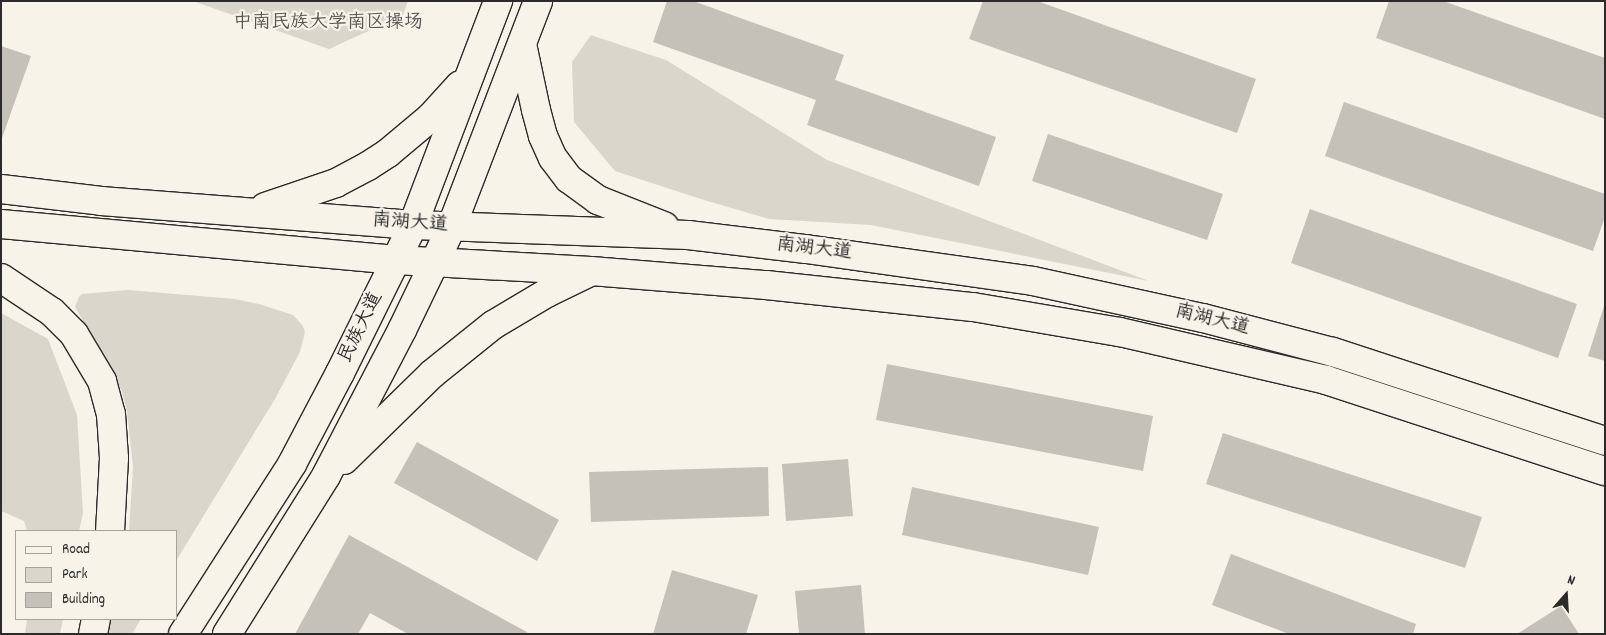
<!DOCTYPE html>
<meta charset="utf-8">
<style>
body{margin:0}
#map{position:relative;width:1606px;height:635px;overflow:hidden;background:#f7f3e8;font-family:Dekko,"LXGW WenKai TC",sans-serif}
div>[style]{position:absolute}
.green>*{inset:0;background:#dad6cc}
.building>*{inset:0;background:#c4c1b9}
.roads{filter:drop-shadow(1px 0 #2b2b2b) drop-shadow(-1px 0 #2b2b2b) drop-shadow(0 1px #2b2b2b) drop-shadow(0 -1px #2b2b2b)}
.primary>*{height:28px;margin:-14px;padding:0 14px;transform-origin:14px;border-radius:14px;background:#f7f3e8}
span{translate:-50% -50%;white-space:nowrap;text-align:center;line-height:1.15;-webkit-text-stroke:4.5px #f7f3e8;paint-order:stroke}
.park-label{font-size:19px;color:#575653}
.street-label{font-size:19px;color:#2b2b2b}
.frame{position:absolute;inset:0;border:2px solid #2b2b2b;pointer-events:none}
.legend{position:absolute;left:15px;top:530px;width:162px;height:90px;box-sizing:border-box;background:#f7f3e8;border:1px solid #a5a39c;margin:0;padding:6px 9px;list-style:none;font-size:15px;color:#2b2b2b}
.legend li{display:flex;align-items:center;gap:10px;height:25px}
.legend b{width:25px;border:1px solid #a5a39c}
.north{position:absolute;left:1541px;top:570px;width:50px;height:50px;-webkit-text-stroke:4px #f7f3e8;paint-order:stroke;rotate:19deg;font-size:14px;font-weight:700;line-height:20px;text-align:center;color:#2b2b2b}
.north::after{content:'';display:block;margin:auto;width:18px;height:22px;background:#2b2b2b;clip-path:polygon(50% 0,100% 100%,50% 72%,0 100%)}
</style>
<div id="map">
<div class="green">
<div style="clip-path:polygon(193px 1px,408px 1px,403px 15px,329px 49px)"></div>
<div style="clip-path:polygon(591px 35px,666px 60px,827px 160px,1149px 281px,871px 225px,769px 219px,704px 200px,615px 171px,574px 122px,572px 62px)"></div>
<div style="clip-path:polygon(128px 290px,235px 299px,259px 304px,293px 315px,303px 326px,305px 332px,300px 352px,275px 399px,176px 561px,176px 531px,129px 531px,133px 467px,127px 411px,122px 392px,114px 374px,75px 307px,79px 297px,82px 294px)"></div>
<div style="clip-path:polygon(1px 313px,48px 339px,77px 415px,83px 513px,79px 531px,27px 531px,24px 521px,1px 511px)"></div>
<div style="clip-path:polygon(27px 619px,63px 619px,60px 634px,25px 634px)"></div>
<div style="clip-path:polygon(111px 619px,141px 619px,132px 634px,108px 634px)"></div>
</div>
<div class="building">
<div style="clip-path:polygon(667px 1px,693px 1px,844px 55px,835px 80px,996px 137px,979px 186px,807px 125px,816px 100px,653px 42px)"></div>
<div style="clip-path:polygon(983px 1px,1037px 1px,1256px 79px,1237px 133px,969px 39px)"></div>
<div style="clip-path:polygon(1389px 1px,1443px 1px,1605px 58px,1605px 119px,1376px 38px)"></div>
<div style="clip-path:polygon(1px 46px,31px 56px,2px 138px,1px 138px)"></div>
<div style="clip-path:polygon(1344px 102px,1605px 194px,1605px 217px,1593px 251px,1325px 156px)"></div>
<div style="clip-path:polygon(1048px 134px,1223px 194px,1207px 240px,1032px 181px)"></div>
<div style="clip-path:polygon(1310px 209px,1577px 304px,1558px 358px,1291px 263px)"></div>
<div style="clip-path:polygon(1604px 306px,1605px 306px,1605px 361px,1588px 356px)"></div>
<div style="clip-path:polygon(887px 364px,1153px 416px,1143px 471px,876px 420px)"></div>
<div style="clip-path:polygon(1223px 433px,1482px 517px,1465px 568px,1206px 484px)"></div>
<div style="clip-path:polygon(417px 442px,559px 520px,537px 561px,394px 483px)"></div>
<div style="clip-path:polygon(848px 459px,853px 516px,786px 521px,782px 464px)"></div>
<div style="clip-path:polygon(768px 467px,769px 516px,591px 522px,589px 472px)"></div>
<div style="clip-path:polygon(912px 487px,1099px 527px,1088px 575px,902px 535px)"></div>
<div style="clip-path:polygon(349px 535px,527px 632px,526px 634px,408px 634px,370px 613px,358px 634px,295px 634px)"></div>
<div style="clip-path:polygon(1231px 554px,1416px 624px,1413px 634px,1289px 634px,1212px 605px)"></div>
<div style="clip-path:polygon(672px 570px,758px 595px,746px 634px,653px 634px)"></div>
<div style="clip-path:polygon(861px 585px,865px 634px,799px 634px,795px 591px)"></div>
<div style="clip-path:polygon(1561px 606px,1579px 634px,1517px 634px)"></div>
</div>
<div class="roads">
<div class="primary">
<div style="left:522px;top:44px;width:67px;rotate:78deg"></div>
<div style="left:536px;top:110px;width:27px;rotate:75deg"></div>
<div style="left:543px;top:136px;width:24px;rotate:66deg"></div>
<div style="left:553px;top:158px;width:26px;rotate:53deg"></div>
<div style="left:569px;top:179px;width:36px;rotate:36deg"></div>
<div style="left:598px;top:200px;width:71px;rotate:21.5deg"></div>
<div style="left:1px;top:189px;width:101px;rotate:6.8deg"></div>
<div style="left:101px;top:201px;width:313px;rotate:4.4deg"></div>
<div style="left:413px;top:225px;width:275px;rotate:2.1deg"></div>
<div style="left:688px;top:235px;width:119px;rotate:6.8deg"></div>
<div style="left:806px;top:249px;width:229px;rotate:8deg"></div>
<div style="left:1033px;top:281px;width:174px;rotate:12.3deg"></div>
<div style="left:1203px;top:318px;width:134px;rotate:14.7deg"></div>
<div style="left:1333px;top:352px;width:286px;rotate:18.1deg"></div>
<div style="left:265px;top:207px;width:75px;rotate:-18.7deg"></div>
<div style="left:336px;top:183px;width:36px;rotate:-28deg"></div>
<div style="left:368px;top:166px;width:24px;rotate:-33deg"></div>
<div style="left:388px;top:153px;width:56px;rotate:-39.9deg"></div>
<div style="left:431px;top:117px;width:43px;rotate:-47.8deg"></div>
<div style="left:1px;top:224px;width:397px;rotate:5.2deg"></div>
<div style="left:396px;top:260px;width:195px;rotate:3.2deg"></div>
<div style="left:591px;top:271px;width:176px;rotate:4.6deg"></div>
<div style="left:766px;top:285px;width:208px;rotate:6.1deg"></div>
<div style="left:973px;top:307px;width:149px;rotate:9.7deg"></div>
<div style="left:1120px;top:332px;width:212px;rotate:13.1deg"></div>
<div style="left:1326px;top:380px;width:293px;rotate:18.1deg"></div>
<div style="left:1px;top:278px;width:61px;rotate:33.7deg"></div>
<div style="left:52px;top:312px;width:31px;rotate:45deg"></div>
<div style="left:74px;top:334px;width:55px;rotate:59.2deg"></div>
<div style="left:102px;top:381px;width:34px;rotate:75deg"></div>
<div style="left:111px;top:414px;width:44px;rotate:86.1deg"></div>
<div style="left:114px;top:458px;width:73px;rotate:93.1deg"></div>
<div style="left:344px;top:460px;width:123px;rotate:-44.3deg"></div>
<div style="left:432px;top:374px;width:78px;rotate:-38.8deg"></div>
<div style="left:493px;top:325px;width:63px;rotate:-30.7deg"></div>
<div style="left:547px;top:293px;width:48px;rotate:-26deg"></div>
<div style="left:93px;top:634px;width:15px;rotate:-79deg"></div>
<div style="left:183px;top:634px;width:202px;rotate:-57.3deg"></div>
<div style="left:292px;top:464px;width:103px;rotate:-62.2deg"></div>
<div style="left:340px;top:373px;width:165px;rotate:-63.7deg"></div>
<div style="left:413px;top:225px;width:240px;rotate:-69.2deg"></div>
<div style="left:227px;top:634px;width:186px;rotate:-57.9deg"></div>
<div style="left:326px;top:476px;width:165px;rotate:-62.5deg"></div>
<div style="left:402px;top:330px;width:113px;rotate:-64.3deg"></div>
<div style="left:451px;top:228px;width:243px;rotate:-69deg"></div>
</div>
</div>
<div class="park-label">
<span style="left:328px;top:24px">中南民族大学南区操场</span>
</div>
<div class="street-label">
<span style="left:410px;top:224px;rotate:4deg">南湖大道</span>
<span style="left:814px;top:250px;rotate:7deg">南湖大道</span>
<span style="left:1212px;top:321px;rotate:14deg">南湖大道</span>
<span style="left:362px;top:328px;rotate:-64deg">民族大道</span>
</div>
<div class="frame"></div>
<ul class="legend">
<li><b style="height:6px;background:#f7f3e8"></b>Road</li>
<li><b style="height:14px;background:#dad6cc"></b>Park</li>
<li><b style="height:14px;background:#c4c1b9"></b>Building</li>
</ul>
<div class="north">N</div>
</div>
